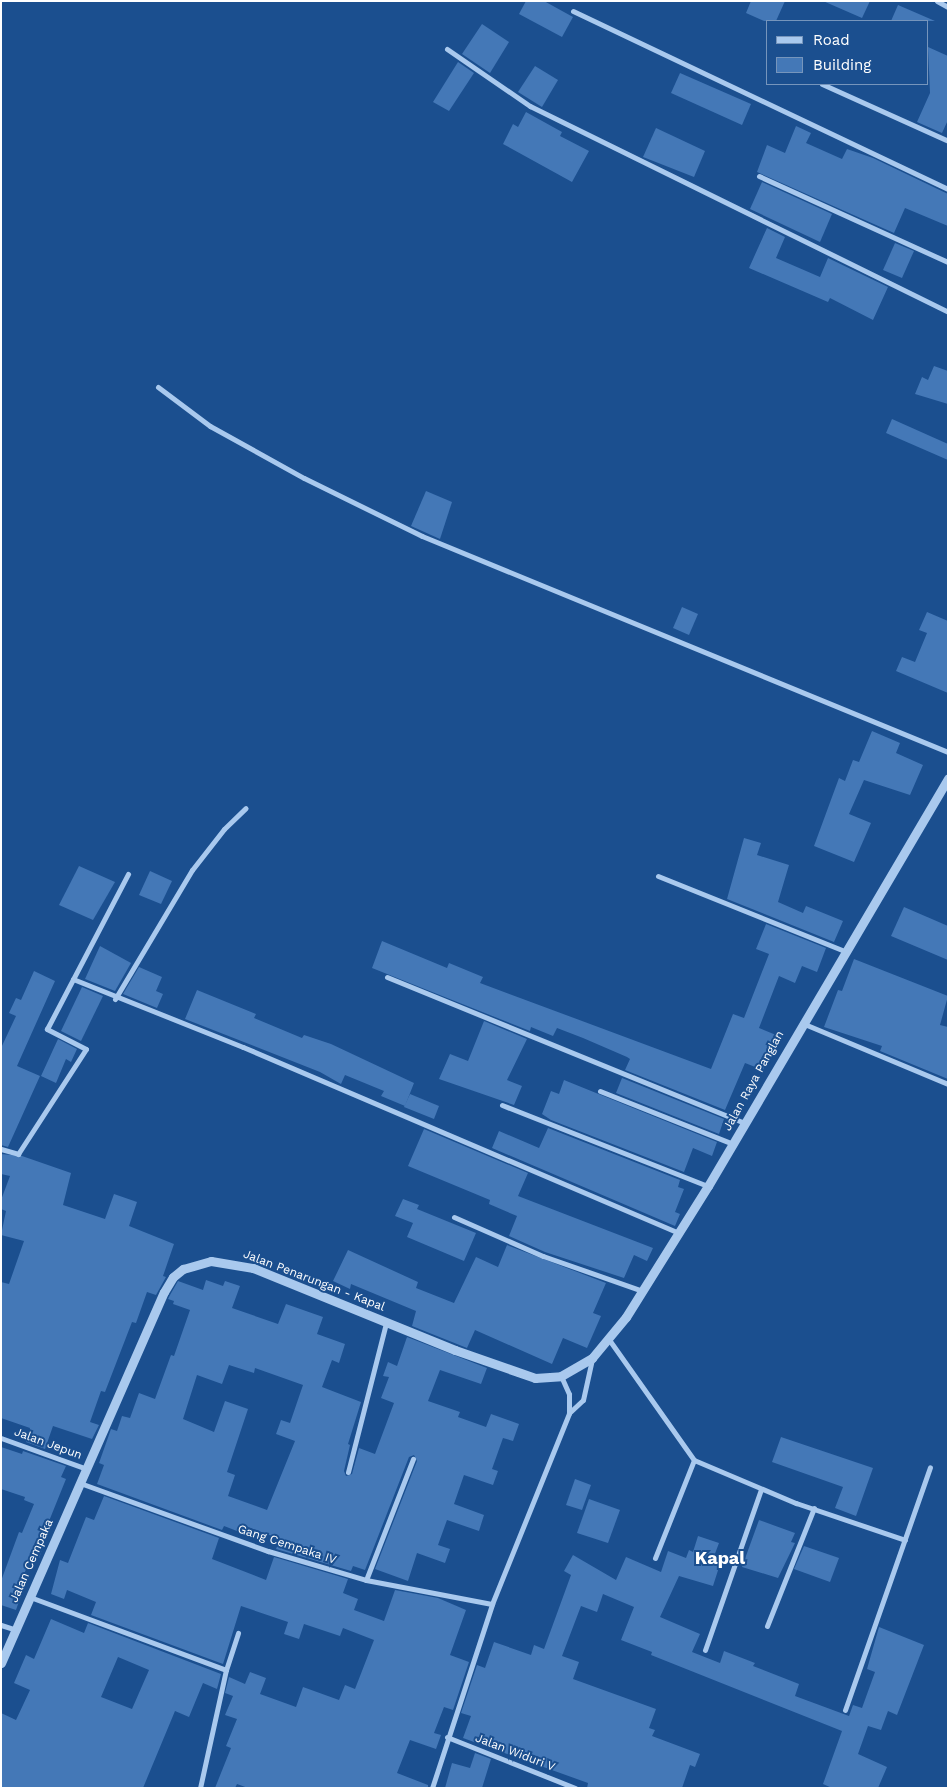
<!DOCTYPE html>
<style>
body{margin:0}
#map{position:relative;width:949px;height:1789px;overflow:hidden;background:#1b4f8f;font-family:"Work Sans",sans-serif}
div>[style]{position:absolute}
.building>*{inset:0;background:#4478b7}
.minor>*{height:5px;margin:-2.5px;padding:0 2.5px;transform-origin:2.5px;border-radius:2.5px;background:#a9c9ee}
.tertiary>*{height:9px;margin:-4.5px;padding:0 4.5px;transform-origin:4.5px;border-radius:4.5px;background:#a9c9ee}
span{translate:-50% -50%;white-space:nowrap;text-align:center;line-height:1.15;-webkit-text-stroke:4px #1b4f8f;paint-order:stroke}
.street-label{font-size:12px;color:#fff}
.district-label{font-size:18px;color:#fff;font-weight:700}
.frame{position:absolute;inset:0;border:2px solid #fff;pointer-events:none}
.legend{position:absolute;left:766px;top:20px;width:162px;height:65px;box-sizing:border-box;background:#1b4f8f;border:1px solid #7695bc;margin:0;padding:6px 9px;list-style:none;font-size:15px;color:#fff}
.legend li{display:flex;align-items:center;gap:10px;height:25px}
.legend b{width:25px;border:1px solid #7695bc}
</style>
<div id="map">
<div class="building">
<div style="clip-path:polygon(526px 1px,544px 1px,573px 17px,562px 37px,519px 14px)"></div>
<div style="clip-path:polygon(751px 1px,785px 1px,776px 21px,764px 21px,746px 13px)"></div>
<div style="clip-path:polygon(823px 1px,870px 1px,862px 18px)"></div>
<div style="clip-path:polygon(898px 5px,935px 21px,891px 21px)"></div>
<div style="clip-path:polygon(482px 24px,509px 42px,490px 73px,462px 54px)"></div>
<div style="clip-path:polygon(928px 47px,948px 56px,948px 120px,942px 133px,917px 122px,930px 93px)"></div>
<div style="clip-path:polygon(458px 62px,474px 73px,449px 111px,433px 102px)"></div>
<div style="clip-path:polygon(535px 66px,558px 80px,542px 107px,518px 92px)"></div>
<div style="clip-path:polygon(680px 73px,751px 104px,742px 125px,671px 93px)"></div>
<div style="clip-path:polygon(526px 112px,562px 132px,560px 136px,589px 151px,572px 182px,503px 144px,513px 124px,518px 127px)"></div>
<div style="clip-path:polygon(796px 126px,811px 133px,806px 143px,842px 159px,847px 149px,873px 158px,948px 194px,948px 226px,905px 208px,894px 233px,757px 172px,767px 145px,785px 153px)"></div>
<div style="clip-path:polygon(656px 128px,705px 151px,694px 177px,643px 157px)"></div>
<div style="clip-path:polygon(762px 182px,832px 214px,820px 242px,750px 209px)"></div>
<div style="clip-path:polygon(767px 228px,785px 237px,776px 258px,820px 277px,828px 258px,888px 287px,873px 320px,830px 298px,828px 302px,749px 268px)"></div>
<div style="clip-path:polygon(895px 243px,914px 251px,902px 278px,883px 270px)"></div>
<div style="clip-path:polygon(934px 366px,948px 371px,948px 404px,915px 394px,922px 377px,928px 380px)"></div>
<div style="clip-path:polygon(892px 419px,948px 444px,948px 460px,886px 433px)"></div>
<div style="clip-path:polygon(426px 491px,452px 502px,440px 539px,411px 526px)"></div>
<div style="clip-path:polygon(682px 607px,698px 614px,689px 635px,673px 628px)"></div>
<div style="clip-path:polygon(927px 612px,948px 621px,948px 693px,896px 671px,902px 657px,915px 662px,927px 633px,919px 630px)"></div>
<div style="clip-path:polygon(872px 731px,900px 743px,896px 753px,923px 765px,910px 795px,864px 780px,849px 814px,871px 823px,854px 862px,814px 846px,839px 778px,845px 781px,853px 760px,859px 762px)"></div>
<div style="clip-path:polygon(744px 838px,761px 843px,757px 855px,789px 865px,778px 902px,803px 913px,806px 906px,843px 921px,834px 942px,727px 899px)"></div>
<div style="clip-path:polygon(79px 866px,115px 882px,93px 920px,59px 905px)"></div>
<div style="clip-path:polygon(150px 871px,172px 881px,161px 904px,139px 895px)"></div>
<div style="clip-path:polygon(904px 907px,948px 926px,948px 960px,891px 936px)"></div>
<div style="clip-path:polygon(766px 924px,826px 948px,817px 972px,802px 966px,795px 983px,779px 976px,759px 1028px,776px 1035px,763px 1070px,745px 1063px,725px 1110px,625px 1070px,630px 1059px,627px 1057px,583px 1038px,557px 1028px,553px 1036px,531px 1027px,530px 1031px,372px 968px,382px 941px,447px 968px,449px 963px,483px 977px,480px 983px,711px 1069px,733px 1014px,744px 1018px,769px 954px,756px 949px)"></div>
<div style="clip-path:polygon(100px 946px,131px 963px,115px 991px,85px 979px)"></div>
<div style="clip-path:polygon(854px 959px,948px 996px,940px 1025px,948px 1027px,948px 1079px,880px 1051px,882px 1046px,824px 1027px,838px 990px,842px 991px)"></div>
<div style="clip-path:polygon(139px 967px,162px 977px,156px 991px,163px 994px,157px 1008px,123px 994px)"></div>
<div style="clip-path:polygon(34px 971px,55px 981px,17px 1066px,40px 1076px,8px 1147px,1px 1145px,1px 1048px,16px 1016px,9px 1013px,16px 998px,21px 1000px)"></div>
<div style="clip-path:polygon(82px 987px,103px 996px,81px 1041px,61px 1031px)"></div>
<div style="clip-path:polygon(197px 990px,256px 1014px,254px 1018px,302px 1038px,304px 1035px,331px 1044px,414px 1083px,405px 1106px,381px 1096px,384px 1091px,345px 1075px,341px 1084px,320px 1072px,185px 1019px)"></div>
<div style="clip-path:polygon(484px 1021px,527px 1039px,507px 1080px,522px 1086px,514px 1105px,439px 1079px,450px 1054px,468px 1061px)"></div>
<div style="clip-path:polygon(58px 1039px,77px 1049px,71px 1062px,66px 1059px,56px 1083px,41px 1076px)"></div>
<div style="clip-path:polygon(622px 1078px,724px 1119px,719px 1134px,616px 1093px)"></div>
<div style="clip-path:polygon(564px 1080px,717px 1142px,712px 1156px,693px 1148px,684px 1172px,551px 1120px,542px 1114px,551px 1091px,559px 1094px)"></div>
<div style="clip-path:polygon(410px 1094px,439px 1106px,434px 1119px,404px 1107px)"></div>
<div style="clip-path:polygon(548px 1128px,680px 1180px,678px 1187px,684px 1189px,675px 1212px,680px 1214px,675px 1226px,492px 1148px,499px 1131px,539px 1148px)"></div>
<div style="clip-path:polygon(424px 1129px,528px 1173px,518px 1196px,653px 1248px,647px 1261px,634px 1255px,624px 1278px,545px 1252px,509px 1236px,517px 1216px,489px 1204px,490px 1200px,408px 1166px)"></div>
<div style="clip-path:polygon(1px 1154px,22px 1156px,71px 1173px,63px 1205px,105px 1219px,114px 1194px,137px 1202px,129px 1226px,174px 1244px,163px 1276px,166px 1277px,156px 1295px,147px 1292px,136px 1323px,132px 1322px,105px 1392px,101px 1391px,90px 1422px,99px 1425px,92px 1439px,53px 1426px,45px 1449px,26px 1442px,30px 1428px,1px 1418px,1px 1282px,9px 1284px,24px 1241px,1px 1235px,6px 1211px,1px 1209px,1px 1200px,10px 1176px,1px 1174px)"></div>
<div style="clip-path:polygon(403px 1199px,419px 1205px,417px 1209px,476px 1233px,464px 1261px,407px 1237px,413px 1223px,395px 1216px)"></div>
<div style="clip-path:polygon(507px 1245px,606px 1283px,593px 1313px,601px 1316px,587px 1348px,563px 1338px,552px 1364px,475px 1330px,467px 1348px,412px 1326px,416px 1311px,351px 1284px,350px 1289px,333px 1281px,348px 1250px,418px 1282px,416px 1288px,454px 1303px,476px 1257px,498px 1267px)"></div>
<div style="clip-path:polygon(evenodd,206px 1280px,223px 1286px,225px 1281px,240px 1286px,232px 1308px,278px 1324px,286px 1304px,323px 1317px,317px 1334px,345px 1344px,339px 1363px,332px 1360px,322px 1387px,361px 1402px,348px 1444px,350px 1445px,344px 1471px,346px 1476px,352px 1474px,359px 1448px,375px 1454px,394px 1403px,381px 1398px,389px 1377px,383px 1376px,388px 1362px,397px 1366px,407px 1337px,487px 1368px,481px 1384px,440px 1370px,428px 1401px,460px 1412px,458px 1417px,486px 1427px,491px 1414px,519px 1424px,513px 1441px,503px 1438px,492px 1469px,498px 1471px,493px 1485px,464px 1475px,454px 1504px,484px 1515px,479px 1531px,447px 1520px,438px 1545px,450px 1549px,445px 1563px,417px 1553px,408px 1581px,375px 1569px,417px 1461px,414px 1455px,409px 1457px,365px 1570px,353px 1566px,351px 1571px,276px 1549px,280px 1539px,240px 1524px,237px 1531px,224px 1526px,222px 1530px,97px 1484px,104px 1465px,99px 1463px,111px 1429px,117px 1431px,122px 1416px,130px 1418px,139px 1393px,155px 1399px,171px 1355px,174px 1356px,190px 1310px,173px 1304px,174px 1301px,168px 1299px,170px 1295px,178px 1281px,203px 1290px,206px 1280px,229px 1365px,254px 1373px,255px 1368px,303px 1385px,290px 1423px,281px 1420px,276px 1434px,295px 1441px,267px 1510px,228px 1496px,235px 1475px,227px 1472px,248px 1409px,225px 1401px,214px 1432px,183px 1419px,197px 1375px,222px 1384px,229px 1365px)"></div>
<div style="clip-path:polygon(781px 1437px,873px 1468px,856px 1516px,835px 1508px,843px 1487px,772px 1462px)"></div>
<div style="clip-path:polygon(1px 1447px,22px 1454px,23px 1451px,66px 1466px,61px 1477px,66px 1479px,41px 1541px,45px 1542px,39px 1558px,31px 1555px,20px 1586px,24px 1587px,16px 1610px,1px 1605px,1px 1581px,19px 1532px,22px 1533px,34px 1504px,24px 1500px,25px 1497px,1px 1489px)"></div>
<div style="clip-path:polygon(575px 1479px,591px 1485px,582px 1510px,566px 1505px)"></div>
<div style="clip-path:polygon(104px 1496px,219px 1538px,212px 1559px,266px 1580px,274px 1557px,348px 1579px,343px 1593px,358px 1599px,354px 1610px,384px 1621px,395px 1590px,438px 1598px,466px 1610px,450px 1655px,469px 1662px,453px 1710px,444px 1707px,434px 1733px,441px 1735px,436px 1749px,410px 1740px,397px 1773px,428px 1785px,428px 1788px,248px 1788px,237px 1784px,235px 1788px,215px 1788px,231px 1748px,226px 1746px,237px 1719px,225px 1715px,233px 1696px,225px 1693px,229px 1677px,245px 1684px,250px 1672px,266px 1678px,260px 1694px,296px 1707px,303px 1687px,339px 1700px,345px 1685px,355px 1689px,374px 1640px,343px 1628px,340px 1636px,304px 1624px,299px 1639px,284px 1634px,288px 1622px,241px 1606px,223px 1664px,91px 1615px,96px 1602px,67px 1590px,64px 1599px,51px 1594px,60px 1560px,68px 1563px,86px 1517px,94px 1520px)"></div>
<div style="clip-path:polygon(589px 1499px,620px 1510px,608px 1543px,577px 1533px)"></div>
<div style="clip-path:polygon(759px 1520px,795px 1533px,791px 1542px,795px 1543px,778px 1578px,742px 1567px)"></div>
<div style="clip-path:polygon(698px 1536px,719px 1543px,713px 1559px,721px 1561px,713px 1586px,679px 1576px,660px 1617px,700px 1634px,692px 1652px,720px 1663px,724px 1651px,755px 1663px,753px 1666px,799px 1684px,795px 1696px,849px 1716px,853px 1705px,862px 1708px,875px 1672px,867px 1669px,879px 1627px,924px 1645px,897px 1715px,888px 1711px,881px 1730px,868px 1726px,858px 1754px,887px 1767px,878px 1788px,832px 1788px,823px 1784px,842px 1731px,651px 1655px,652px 1652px,621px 1640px,634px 1607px,603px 1594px,597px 1612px,581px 1606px,562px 1656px,579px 1662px,573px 1679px,656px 1709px,649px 1728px,655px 1730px,652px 1736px,700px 1754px,695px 1767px,690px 1765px,682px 1788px,587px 1788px,588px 1783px,463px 1738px,471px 1716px,461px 1713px,477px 1665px,485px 1668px,494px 1642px,531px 1655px,534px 1645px,544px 1649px,571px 1575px,564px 1571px,573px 1555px,616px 1580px,626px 1557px,661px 1572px,668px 1551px,686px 1558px,689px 1550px,693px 1552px)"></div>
<div style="clip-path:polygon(804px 1546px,839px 1558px,830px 1582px,794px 1569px)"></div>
<div style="clip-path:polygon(evenodd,51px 1619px,84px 1633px,88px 1623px,221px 1674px,217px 1689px,203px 1683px,189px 1717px,175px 1711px,143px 1788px,1px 1788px,1px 1713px,16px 1720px,30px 1690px,14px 1683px,26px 1655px,34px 1659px,51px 1619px,118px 1657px,149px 1670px,132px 1709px,101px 1697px,118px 1657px)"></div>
<div style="clip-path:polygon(475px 1753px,491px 1759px,482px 1788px,445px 1788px,452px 1763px,470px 1768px)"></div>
</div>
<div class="minor">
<div style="left:937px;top:1px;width:13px;rotate:29deg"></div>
<div style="left:573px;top:11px;width:415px;rotate:25.4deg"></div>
<div style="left:447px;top:49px;width:101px;rotate:34.5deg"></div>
<div style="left:530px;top:106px;width:466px;rotate:26.2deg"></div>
<div style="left:822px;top:84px;width:138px;rotate:24.3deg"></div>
<div style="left:759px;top:176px;width:208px;rotate:24.5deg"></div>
<div style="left:158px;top:387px;width:65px;rotate:36.9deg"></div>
<div style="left:210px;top:426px;width:107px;rotate:29deg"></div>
<div style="left:304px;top:478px;width:131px;rotate:26.2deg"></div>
<div style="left:422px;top:536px;width:569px;rotate:22.33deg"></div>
<div style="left:658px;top:876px;width:201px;rotate:21.9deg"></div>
<div style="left:387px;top:977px;width:387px;rotate:22.2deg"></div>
<div style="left:73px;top:979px;width:183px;rotate:21.8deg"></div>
<div style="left:243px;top:1047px;width:474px;rotate:23.1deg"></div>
<div style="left:115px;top:999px;width:150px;rotate:-59.2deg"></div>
<div style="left:192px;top:870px;width:52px;rotate:-52deg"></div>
<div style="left:224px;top:829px;width:30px;rotate:-44deg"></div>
<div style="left:802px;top:1023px;width:158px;rotate:22.7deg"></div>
<div style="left:600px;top:1091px;width:143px;rotate:21.7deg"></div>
<div style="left:502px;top:1105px;width:221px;rotate:21.5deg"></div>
<div style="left:1px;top:1149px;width:18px;rotate:16deg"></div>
<div style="left:18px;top:1154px;width:125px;rotate:-57.1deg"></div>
<div style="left:86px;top:1049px;width:44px;rotate:-152.9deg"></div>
<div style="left:47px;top:1029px;width:175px;rotate:-62.4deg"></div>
<div style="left:454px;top:1217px;width:97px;rotate:23.7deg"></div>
<div style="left:543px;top:1256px;width:106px;rotate:19.3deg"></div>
<div style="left:610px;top:1341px;width:146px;rotate:54.8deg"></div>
<div style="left:694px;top:1460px;width:111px;rotate:22.9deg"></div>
<div style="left:796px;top:1503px;width:115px;rotate:18.7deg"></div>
<div style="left:569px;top:1413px;width:19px;rotate:-43deg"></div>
<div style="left:583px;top:1400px;width:42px;rotate:-77.6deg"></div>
<div style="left:1px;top:1438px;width:91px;rotate:19.8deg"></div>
<div style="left:348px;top:1472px;width:154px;rotate:-75.7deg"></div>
<div style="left:80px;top:1483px;width:200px;rotate:19.9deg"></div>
<div style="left:268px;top:1551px;width:102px;rotate:16.5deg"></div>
<div style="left:366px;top:1580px;width:128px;rotate:10.8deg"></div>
<div style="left:655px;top:1558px;width:105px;rotate:-68.3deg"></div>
<div style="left:366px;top:1580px;width:130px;rotate:-68.8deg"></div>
<div style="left:30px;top:1597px;width:209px;rotate:20.4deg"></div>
<div style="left:1px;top:1625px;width:16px;rotate:18deg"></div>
<div style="left:767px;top:1626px;width:127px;rotate:-68.3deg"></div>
<div style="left:705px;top:1650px;width:170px;rotate:-70.8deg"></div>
<div style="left:845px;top:1710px;width:257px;rotate:-70.7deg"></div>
<div style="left:447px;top:1737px;width:138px;rotate:21.7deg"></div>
<div style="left:200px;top:1788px;width:121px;rotate:-77.6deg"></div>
<div style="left:226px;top:1670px;width:39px;rotate:-72deg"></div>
<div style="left:432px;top:1788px;width:194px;rotate:-71.9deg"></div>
<div style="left:492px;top:1604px;width:206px;rotate:-68deg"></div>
<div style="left:569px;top:1413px;width:19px;rotate:-90deg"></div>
<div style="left:569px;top:1394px;width:20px;rotate:-114deg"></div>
</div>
<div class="tertiary">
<div style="left:1px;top:1663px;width:405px;rotate:-66.3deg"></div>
<div style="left:164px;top:1292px;width:17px;rotate:-59deg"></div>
<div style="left:173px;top:1277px;width:13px;rotate:-39deg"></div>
<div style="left:183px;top:1269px;width:29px;rotate:-16deg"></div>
<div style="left:211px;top:1261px;width:43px;rotate:9.5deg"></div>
<div style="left:253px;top:1268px;width:218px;rotate:22.1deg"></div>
<div style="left:455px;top:1350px;width:85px;rotate:19.3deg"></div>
<div style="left:535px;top:1378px;width:26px;rotate:-4deg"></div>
<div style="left:561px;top:1376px;width:36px;rotate:-30deg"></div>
<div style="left:592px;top:1358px;width:53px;rotate:-50.3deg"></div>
<div style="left:626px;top:1317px;width:155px;rotate:-58deg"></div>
<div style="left:708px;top:1186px;width:473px;rotate:-59.5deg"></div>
</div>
<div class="street-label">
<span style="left:754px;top:1081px;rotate:-61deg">Jalan Raya Panglan</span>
<span style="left:314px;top:1281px;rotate:21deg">Jalan Penarungan - Kapal</span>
<span style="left:48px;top:1444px;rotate:20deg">Jalan Jepun</span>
<span style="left:287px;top:1545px;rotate:18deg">Gang Cempaka IV</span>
<span style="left:32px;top:1561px;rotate:-66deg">Jalan Cempaka</span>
<span style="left:515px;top:1753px;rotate:21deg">Jalan Widuri V</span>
</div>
<div class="district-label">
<span style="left:720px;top:1558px">Kapal</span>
</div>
<div class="frame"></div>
<ul class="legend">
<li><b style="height:6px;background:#a9c9ee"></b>Road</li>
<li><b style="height:14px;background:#4478b7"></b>Building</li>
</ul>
</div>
